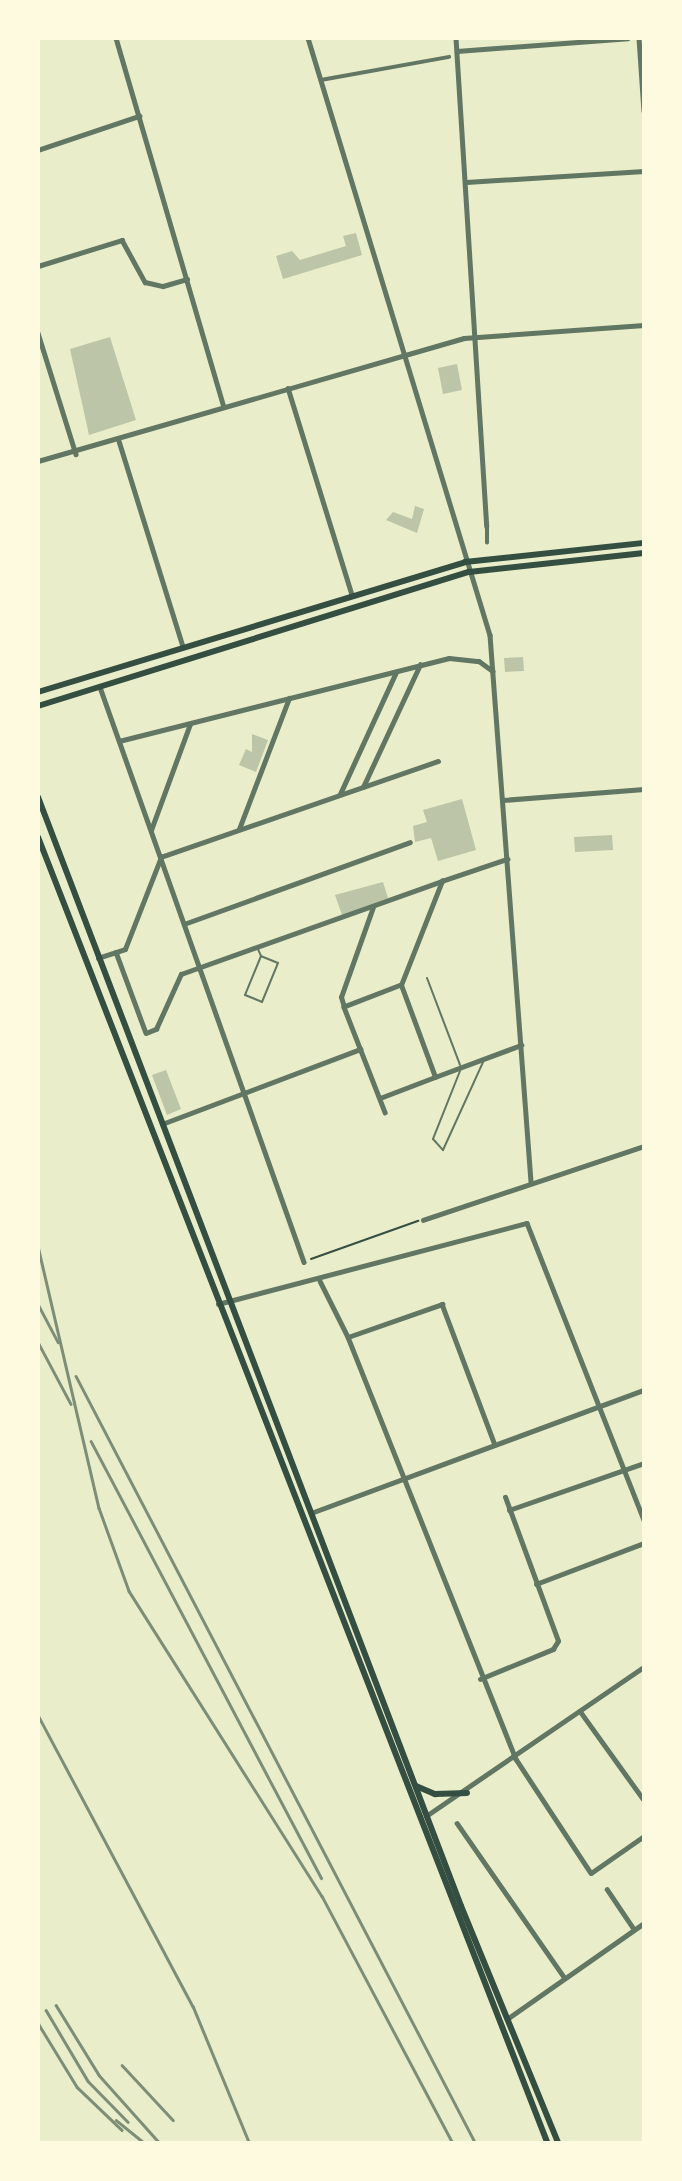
<!DOCTYPE html>
<style>
body{margin:0}
#map{position:relative;width:682px;height:2181px;overflow:hidden;background:#e9edc9;font-family:"Fira Sans Condensed",sans-serif}
div>[style]{position:absolute}
.building>*{inset:0;background:#bcc5a7}
.path>*{height:2px;margin:-1px;padding:0 1px;transform-origin:1px;border-radius:1px;background:#344e41}
.service>*{height:2px;margin:-1px;padding:0 1px;transform-origin:1px;border-radius:1px;background:#617663}
.pedestrian>*{height:3.5px;margin:-1.75px;padding:0 1.75px;transform-origin:1.75px;border-radius:1.75px;background:#617663}
.minor>*{height:4.5px;margin:-2.25px;padding:0 2.25px;transform-origin:2.25px;border-radius:2.25px;background:#617663}
.secondary>*{height:6px;margin:-3px;padding:0 3px;transform-origin:3px;border-radius:3px;background:#344e41}
.rail>*{height:2.5px;margin:-1.25px;padding:0 1.25px;transform-origin:1.25px;border-radius:1.25px;background:#7c8e77}
span{translate:-50% -50%;white-space:nowrap;text-align:center;line-height:1.15;-webkit-text-stroke:7px #fefae0;paint-order:stroke}
.frame{position:absolute;inset:0;border:40px solid #fefae0;pointer-events:none}
</style>
<div id="map">
<div class="building">
<div style="clip-path:polygon(356px 233px,362px 255px,283px 279px,276px 256px,292px 251px,300px 260px,346px 246px,343px 236px)"></div>
<div style="clip-path:polygon(110px 337px,136px 420px,89px 435px,70px 349px)"></div>
<div style="clip-path:polygon(457px 364px,462px 390px,443px 394px,438px 368px)"></div>
<div style="clip-path:polygon(415px 506px,424px 509px,417px 533px,386px 520px,393px 512px,412px 519px)"></div>
<div style="clip-path:polygon(523px 657px,524px 671px,505px 672px,504px 658px)"></div>
<div style="clip-path:polygon(252px 734px,268px 740px,256px 772px,239px 765px,246px 749px,252px 752px)"></div>
<div style="clip-path:polygon(462px 799px,476px 850px,438px 861px,431px 838px,415px 842px,413px 826px,427px 822px,423px 810px)"></div>
<div style="clip-path:polygon(612px 835px,613px 850px,575px 852px,574px 837px)"></div>
<div style="clip-path:polygon(383px 882px,388px 898px,342px 915px,335px 895px)"></div>
<div style="clip-path:polygon(166px 1070px,181px 1109px,167px 1115px,152px 1075px)"></div>
</div>
<div class="path">
<div style="left:311px;top:1259px;width:114px;rotate:-19.6deg"></div>
</div>
<div class="service">
<div style="left:257px;top:947px;width:10px;rotate:66deg"></div>
<div style="left:261px;top:956px;width:42px;rotate:112.3deg"></div>
<div style="left:245px;top:995px;width:18px;rotate:22deg"></div>
<div style="left:262px;top:1002px;width:42px;rotate:-67.7deg"></div>
<div style="left:278px;top:963px;width:18px;rotate:-158deg"></div>
<div style="left:427px;top:978px;width:93px;rotate:69.2deg"></div>
<div style="left:460px;top:1071px;width:73px;rotate:111.7deg"></div>
<div style="left:433px;top:1139px;width:15px;rotate:48deg"></div>
<div style="left:443px;top:1150px;width:99px;rotate:-65.5deg"></div>
</div>
<div class="pedestrian">
<div style="left:321px;top:80px;width:130px;rotate:-10.2deg"></div>
<div style="left:487px;top:543px;width:17px;rotate:-90deg"></div>
</div>
<div class="minor">
<div style="left:116px;top:38px;width:384px;rotate:73.7deg"></div>
<div style="left:308px;top:38px;width:624px;rotate:73.05deg"></div>
<div style="left:490px;top:635px;width:548px;rotate:85.71deg"></div>
<div style="left:456px;top:38px;width:489px;rotate:86.4deg"></div>
<div style="left:639px;top:38px;width:73px;rotate:86.1deg"></div>
<div style="left:457px;top:51px;width:171px;rotate:-4.3deg"></div>
<div style="left:38px;top:150px;width:107px;rotate:-18.6deg"></div>
<div style="left:466px;top:182px;width:178px;rotate:-3.5deg"></div>
<div style="left:38px;top:266px;width:88px;rotate:-17.2deg"></div>
<div style="left:122px;top:240px;width:48px;rotate:61.3deg"></div>
<div style="left:145px;top:282px;width:18px;rotate:13deg"></div>
<div style="left:163px;top:286px;width:25px;rotate:-16deg"></div>
<div style="left:38px;top:333px;width:127px;rotate:72.6deg"></div>
<div style="left:288px;top:388px;width:217px;rotate:72.8deg"></div>
<div style="left:119px;top:441px;width:216px;rotate:72.7deg"></div>
<div style="left:38px;top:461px;width:443px;rotate:-16.1deg"></div>
<div style="left:464px;top:338px;width:180px;rotate:-4.1deg"></div>
<div style="left:100px;top:687px;width:610px;rotate:70.47deg"></div>
<div style="left:119px;top:741px;width:340px;rotate:-14.1deg"></div>
<div style="left:449px;top:658px;width:30px;rotate:6deg"></div>
<div style="left:479px;top:661px;width:17px;rotate:36deg"></div>
<div style="left:363px;top:787px;width:135px;rotate:-65deg"></div>
<div style="left:340px;top:794px;width:134px;rotate:-65.3deg"></div>
<div style="left:503px;top:800px;width:141px;rotate:-4.5deg"></div>
<div style="left:239px;top:829px;width:140px;rotate:-69.1deg"></div>
<div style="left:151px;top:830px;width:113px;rotate:-69.8deg"></div>
<div style="left:184px;top:924px;width:240px;rotate:-19.9deg"></div>
<div style="left:116px;top:952px;width:86px;rotate:69.7deg"></div>
<div style="left:146px;top:1033px;width:11px;rotate:-22deg"></div>
<div style="left:156px;top:1029px;width:60px;rotate:-65.6deg"></div>
<div style="left:181px;top:974px;width:277px;rotate:-19.6deg"></div>
<div style="left:98px;top:958px;width:28px;rotate:-18deg"></div>
<div style="left:125px;top:949px;width:99px;rotate:-68.6deg"></div>
<div style="left:161px;top:857px;width:293px;rotate:-19.1deg"></div>
<div style="left:401px;top:985px;width:112px;rotate:-68.5deg"></div>
<div style="left:442px;top:881px;width:69px;rotate:-18.7deg"></div>
<div style="left:344px;top:1007px;width:10px;rotate:-107deg"></div>
<div style="left:341px;top:997px;width:96px;rotate:-70.4deg"></div>
<div style="left:435px;top:1077px;width:92px;rotate:-20.4deg"></div>
<div style="left:380px;top:1098px;width:59px;rotate:-20.9deg"></div>
<div style="left:435px;top:1077px;width:98px;rotate:-110.3deg"></div>
<div style="left:401px;top:985px;width:61px;rotate:158.9deg"></div>
<div style="left:344px;top:1007px;width:113px;rotate:68.7deg"></div>
<div style="left:162px;top:1124px;width:212px;rotate:-20.7deg"></div>
<div style="left:423px;top:1220px;width:233px;rotate:-18.5deg"></div>
<div style="left:320px;top:1281px;width:63px;rotate:63.4deg"></div>
<div style="left:348px;top:1337px;width:454px;rotate:68.3deg"></div>
<div style="left:516px;top:1759px;width:136px;rotate:56.7deg"></div>
<div style="left:591px;top:1873px;width:65px;rotate:-34.9deg"></div>
<div style="left:218px;top:1304px;width:319px;rotate:-14.7deg"></div>
<div style="left:527px;top:1223px;width:319px;rotate:68.5deg"></div>
<div style="left:348px;top:1337px;width:100px;rotate:-19.3deg"></div>
<div style="left:442px;top:1304px;width:147px;rotate:69.4deg"></div>
<div style="left:509px;top:1510px;width:143px;rotate:-19.2deg"></div>
<div style="left:311px;top:1513px;width:355px;rotate:-20.3deg"></div>
<div style="left:536px;top:1584px;width:116px;rotate:-20.8deg"></div>
<div style="left:480px;top:1679px;width:79px;rotate:-22.3deg"></div>
<div style="left:553px;top:1649px;width:9px;rotate:-58deg"></div>
<div style="left:558px;top:1641px;width:153px;rotate:-110.2deg"></div>
<div style="left:580px;top:1711px;width:110px;rotate:54.3deg"></div>
<div style="left:426px;top:1816px;width:264px;rotate:-34.4deg"></div>
<div style="left:457px;top:1823px;width:188px;rotate:55.2deg"></div>
<div style="left:607px;top:1889px;width:48px;rotate:56deg"></div>
<div style="left:507px;top:2019px;width:167px;rotate:-35deg"></div>
</div>
<div class="secondary">
<div style="left:38px;top:692px;width:446px;rotate:-16.9deg"></div>
<div style="left:465px;top:562px;width:180px;rotate:-6.1deg"></div>
<div style="left:38px;top:706px;width:451px;rotate:-17.3deg"></div>
<div style="left:469px;top:572px;width:176px;rotate:-6.2deg"></div>
<div style="left:38px;top:797px;width:1187px;rotate:69.12deg"></div>
<div style="left:461px;top:1906px;width:255px;rotate:67.7deg"></div>
<div style="left:38px;top:837px;width:1401px;rotate:68.69deg"></div>
<div style="left:416px;top:1786px;width:21px;rotate:23deg"></div>
<div style="left:435px;top:1794px;width:32px;rotate:-2deg"></div>
</div>
<div class="rail">
<div style="left:38px;top:1246px;width:269px;rotate:76.9deg"></div>
<div style="left:99px;top:1508px;width:88px;rotate:70.1deg"></div>
<div style="left:129px;top:1591px;width:361px;rotate:57.7deg"></div>
<div style="left:322px;top:1896px;width:278px;rotate:62.1deg"></div>
<div style="left:38px;top:1304px;width:43px;rotate:62.2deg"></div>
<div style="left:38px;top:1342px;width:70px;rotate:62deg"></div>
<div style="left:76px;top:1376px;width:864px;rotate:62.49deg"></div>
<div style="left:91px;top:1441px;width:494px;rotate:62.2deg"></div>
<div style="left:38px;top:1715px;width:330px;rotate:62deg"></div>
<div style="left:193px;top:2006px;width:147px;rotate:67.6deg"></div>
<div style="left:56px;top:2005px;width:82px;rotate:58.4deg"></div>
<div style="left:99px;top:2075px;width:90px;rotate:48.2deg"></div>
<div style="left:46px;top:2010px;width:82px;rotate:59.4deg"></div>
<div style="left:88px;top:2081px;width:57px;rotate:45.7deg"></div>
<div style="left:38px;top:2023px;width:75px;rotate:58.6deg"></div>
<div style="left:77px;top:2087px;width:62px;rotate:43.7deg"></div>
<div style="left:122px;top:2065px;width:75px;rotate:47.2deg"></div>
<div style="left:116px;top:2120px;width:35px;rotate:39deg"></div>
</div>
<div class="frame"></div>
</div>
